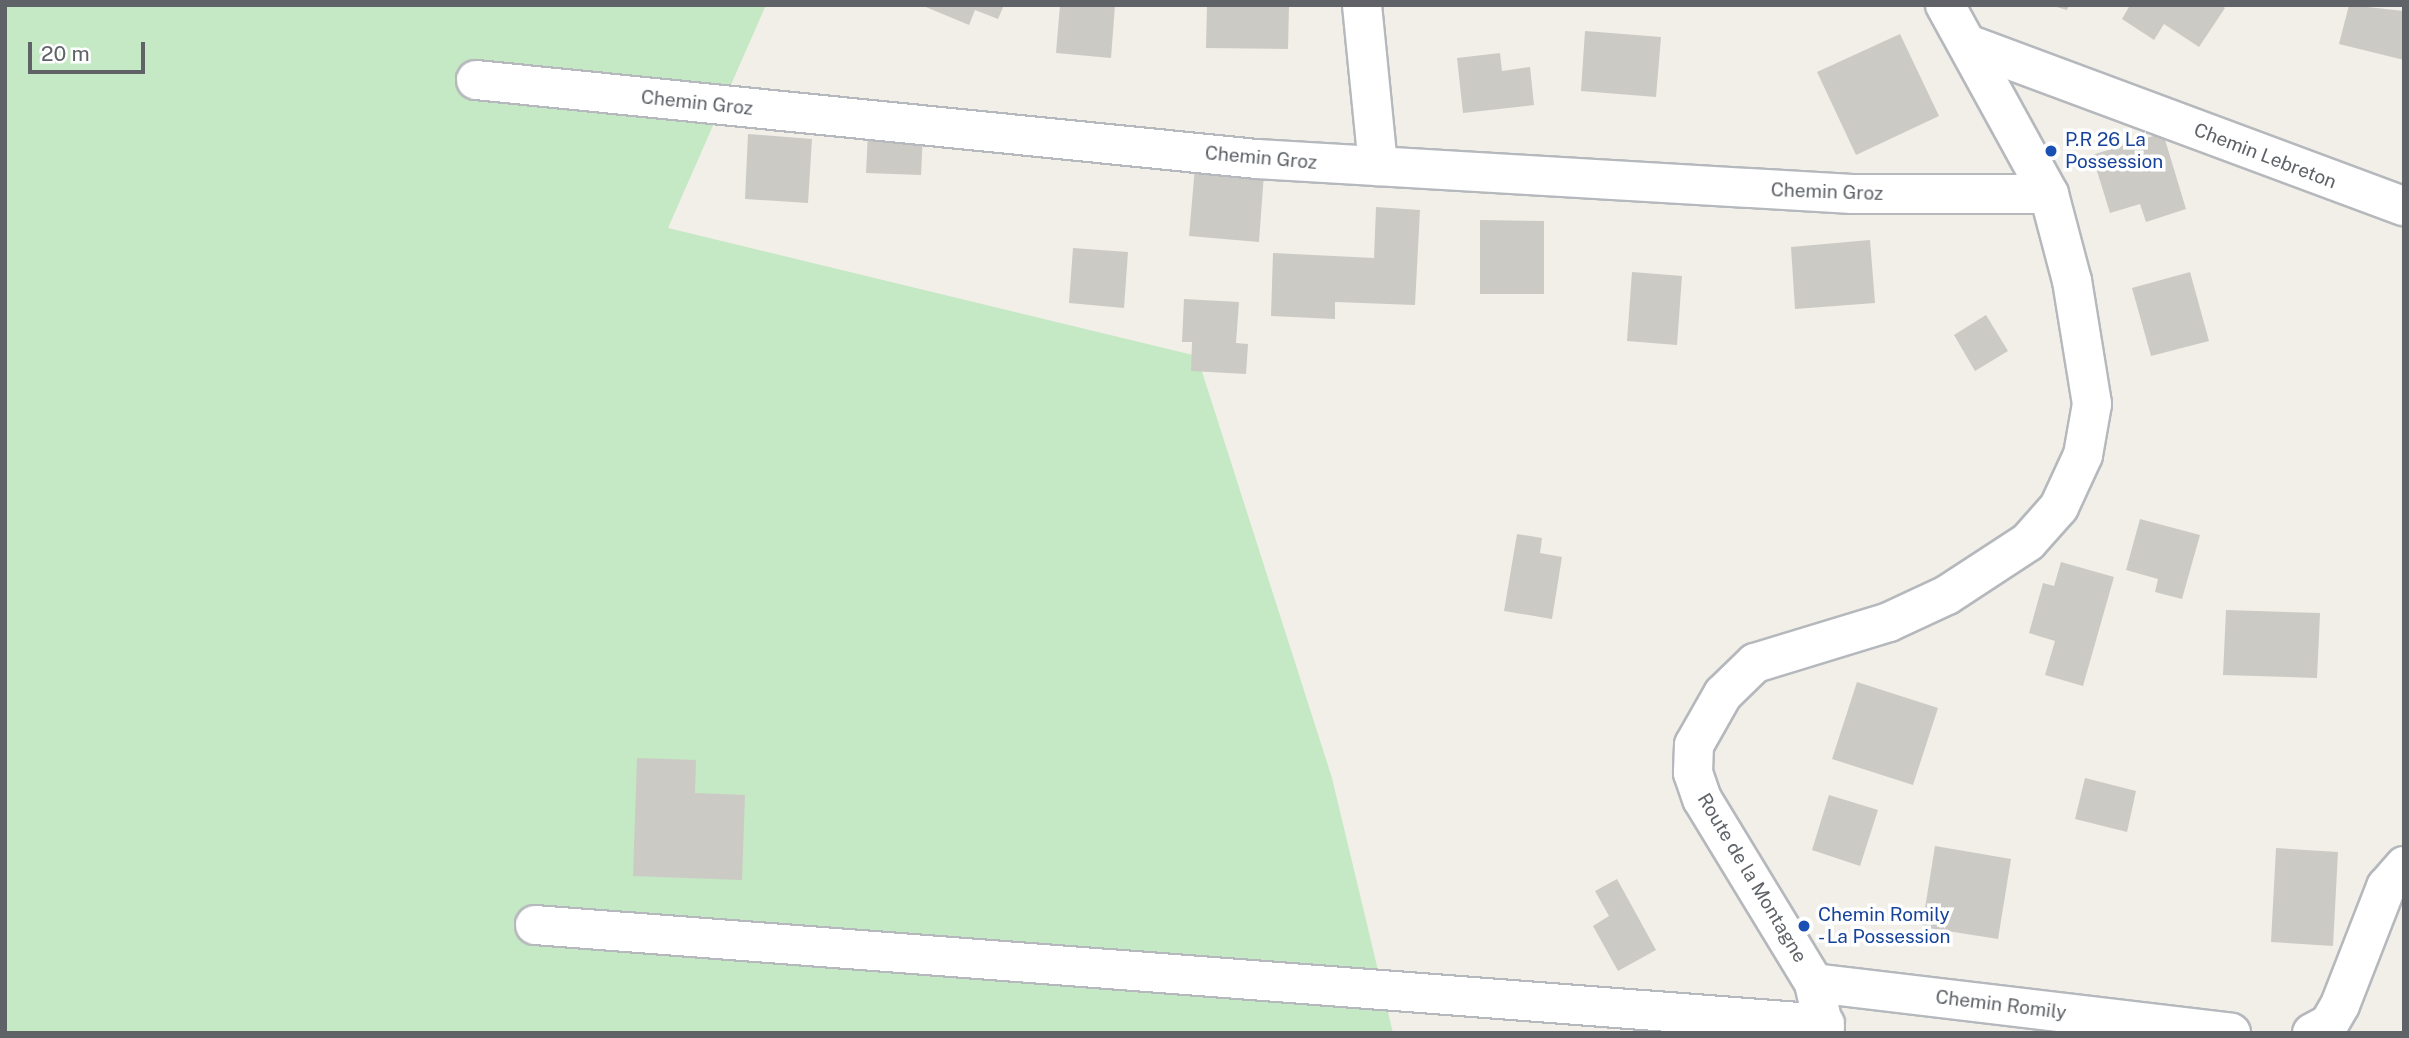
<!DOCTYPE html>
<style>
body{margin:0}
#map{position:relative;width:2409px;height:1038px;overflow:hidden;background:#f1efe8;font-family:"Public Sans",sans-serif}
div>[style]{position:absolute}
.green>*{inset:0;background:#c5e8c5}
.building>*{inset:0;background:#cccac5}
.roads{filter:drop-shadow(2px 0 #b5b8bc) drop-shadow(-2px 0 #b5b8bc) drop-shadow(0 2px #b5b8bc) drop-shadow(0 -2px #b5b8bc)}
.minor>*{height:38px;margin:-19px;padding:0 19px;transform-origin:19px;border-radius:19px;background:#fff}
.secondary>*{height:38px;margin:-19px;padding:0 19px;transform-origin:19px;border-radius:19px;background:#fff}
.dots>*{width:19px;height:19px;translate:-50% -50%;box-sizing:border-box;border:4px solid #fff;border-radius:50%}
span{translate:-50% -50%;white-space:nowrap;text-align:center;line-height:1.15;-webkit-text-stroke:7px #fff;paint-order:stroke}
.street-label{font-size:19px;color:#5f6368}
.transit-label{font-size:19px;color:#164399}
.left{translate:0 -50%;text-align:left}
.frame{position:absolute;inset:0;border:7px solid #5f6368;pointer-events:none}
.scale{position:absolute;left:28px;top:42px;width:117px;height:32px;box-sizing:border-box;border:4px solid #5f6368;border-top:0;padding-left:9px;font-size:21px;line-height:24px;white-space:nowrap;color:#5f6368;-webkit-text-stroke:5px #fff;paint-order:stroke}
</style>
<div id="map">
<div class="green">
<div style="clip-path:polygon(5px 5px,766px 5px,668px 228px,1197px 356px,1332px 778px,1393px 1033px,5px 1033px)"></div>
</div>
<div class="building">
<div style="clip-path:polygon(921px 5px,1004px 5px,998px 19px,975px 10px,969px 25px)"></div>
<div style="clip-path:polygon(1060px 5px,1115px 5px,1111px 58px,1056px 53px)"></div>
<div style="clip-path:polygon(1207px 5px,1289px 5px,1288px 49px,1206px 48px)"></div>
<div style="clip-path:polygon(2050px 5px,2069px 5px,2067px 10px)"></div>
<div style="clip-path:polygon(2130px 5px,2220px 5px,2225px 8px,2199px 47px,2164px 24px,2154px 40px,2122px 19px)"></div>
<div style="clip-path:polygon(2349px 5px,2404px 11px,2404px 60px,2339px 44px)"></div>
<div style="clip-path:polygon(1585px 31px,1661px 37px,1656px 97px,1581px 91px)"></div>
<div style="clip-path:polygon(1900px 34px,1939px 116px,1856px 155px,1817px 72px)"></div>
<div style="clip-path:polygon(1500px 53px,1502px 71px,1530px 67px,1534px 105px,1463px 113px,1457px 58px)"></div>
<div style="clip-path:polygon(868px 131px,923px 133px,921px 175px,866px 173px)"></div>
<div style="clip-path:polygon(2163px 133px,2186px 209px,2146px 222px,2140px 204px,2110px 213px,2092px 155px)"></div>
<div style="clip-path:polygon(748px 134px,812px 139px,808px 203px,745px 199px)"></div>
<div style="clip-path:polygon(1195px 167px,1264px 173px,1259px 242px,1189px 236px)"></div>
<div style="clip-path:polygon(1376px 207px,1420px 210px,1415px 305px,1335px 302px,1335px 319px,1271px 316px,1273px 253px,1374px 258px)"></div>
<div style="clip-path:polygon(1480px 220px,1544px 221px,1544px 294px,1480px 294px)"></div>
<div style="clip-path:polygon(1870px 240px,1875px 303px,1795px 309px,1791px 247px)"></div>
<div style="clip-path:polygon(1073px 248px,1128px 252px,1124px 308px,1069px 303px)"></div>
<div style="clip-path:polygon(1632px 272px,1682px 276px,1677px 345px,1627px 341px)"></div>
<div style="clip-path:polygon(2190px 272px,2209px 341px,2151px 356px,2132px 288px)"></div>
<div style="clip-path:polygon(1184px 299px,1239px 302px,1236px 343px,1248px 344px,1246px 374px,1191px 371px,1192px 342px,1182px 342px)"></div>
<div style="clip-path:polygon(1986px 315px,2008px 351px,1975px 371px,1954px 335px)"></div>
<div style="clip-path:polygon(2140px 519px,2200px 535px,2182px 599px,2155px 592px,2158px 579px,2126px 570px)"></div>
<div style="clip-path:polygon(1517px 534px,1542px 538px,1540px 553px,1562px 557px,1552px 619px,1504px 611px)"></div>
<div style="clip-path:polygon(2061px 562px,2114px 577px,2083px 686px,2045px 675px,2055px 641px,2029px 633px,2043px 583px,2054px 586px)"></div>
<div style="clip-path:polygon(2226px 610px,2320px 613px,2317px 678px,2223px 675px)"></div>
<div style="clip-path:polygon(1857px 682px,1938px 708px,1913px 785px,1832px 759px)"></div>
<div style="clip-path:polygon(637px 758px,696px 760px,695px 793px,745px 795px,742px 880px,633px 876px)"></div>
<div style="clip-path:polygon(2085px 778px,2136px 791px,2127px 832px,2075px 819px)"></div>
<div style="clip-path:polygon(1829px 795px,1878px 810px,1860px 866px,1812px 850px)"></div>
<div style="clip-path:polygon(1935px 846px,2011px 859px,1998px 939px,1922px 927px)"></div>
<div style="clip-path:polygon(2276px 848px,2338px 852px,2333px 946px,2271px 942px)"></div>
<div style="clip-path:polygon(1617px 879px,1656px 950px,1618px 971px,1593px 926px,1609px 916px,1595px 891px)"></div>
</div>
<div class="roads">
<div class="minor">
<div style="left:1362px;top:5px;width:162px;rotate:84.3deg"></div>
<div style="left:1970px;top:45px;width:463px;rotate:20.4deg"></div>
<div style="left:476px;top:80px;width:785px;rotate:5.78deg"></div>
<div style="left:1257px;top:159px;width:596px;rotate:3.37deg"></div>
<div style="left:1852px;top:194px;width:197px"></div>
<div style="left:535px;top:925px;width:1294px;rotate:4.39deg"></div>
<div style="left:1814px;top:983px;width:420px;rotate:6.8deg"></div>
<div style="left:2312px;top:1033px;width:19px;rotate:-28deg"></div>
<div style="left:2329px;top:1024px;width:22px;rotate:-60deg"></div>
<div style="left:2340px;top:1005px;width:127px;rotate:-68.7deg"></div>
<div style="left:2386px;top:887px;width:28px;rotate:-49deg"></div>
</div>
<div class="secondary">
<div style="left:1825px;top:1033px;width:51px;rotate:-102.4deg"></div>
<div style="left:1814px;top:983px;width:215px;rotate:-121.3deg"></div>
<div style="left:1702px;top:799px;width:28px;rotate:-109deg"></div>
<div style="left:1693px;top:773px;width:28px;rotate:-88deg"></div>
<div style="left:1694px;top:745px;width:59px;rotate:-60.4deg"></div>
<div style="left:1723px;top:694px;width:45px;rotate:-44.1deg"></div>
<div style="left:1755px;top:663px;width:140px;rotate:-17deg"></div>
<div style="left:1889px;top:622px;width:64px;rotate:-25deg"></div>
<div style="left:1947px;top:595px;width:97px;rotate:-33.2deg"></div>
<div style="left:2028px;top:542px;width:47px;rotate:-48.5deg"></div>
<div style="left:2059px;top:507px;width:57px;rotate:-65.2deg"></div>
<div style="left:2083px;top:455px;width:52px;rotate:-80deg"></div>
<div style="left:2092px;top:404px;width:125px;rotate:-99.2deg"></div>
<div style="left:2072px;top:281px;width:90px;rotate:-104.8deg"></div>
<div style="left:2049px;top:194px;width:216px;rotate:-118.8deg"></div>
</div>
</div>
<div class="dots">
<div style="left:2051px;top:151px;background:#1a4fb4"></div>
<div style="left:1804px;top:926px;background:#1a4fb4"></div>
</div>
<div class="street-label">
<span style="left:697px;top:103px;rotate:6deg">Chemin Groz</span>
<span style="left:2265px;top:156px;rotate:21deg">Chemin Lebreton</span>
<span style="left:1261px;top:158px;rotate:5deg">Chemin Groz</span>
<span style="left:1827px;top:192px;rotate:2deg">Chemin Groz</span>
<span style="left:1752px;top:878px;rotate:59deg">Route de la Montagne</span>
<span style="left:2001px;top:1005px;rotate:7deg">Chemin Romily</span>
</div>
<div class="transit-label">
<span class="left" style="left:2065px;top:151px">P.R 26 La<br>Possession</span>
<span class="left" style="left:1818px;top:926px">Chemin Romily<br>- La Possession</span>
</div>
<div class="frame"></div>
<div class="scale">20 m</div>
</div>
